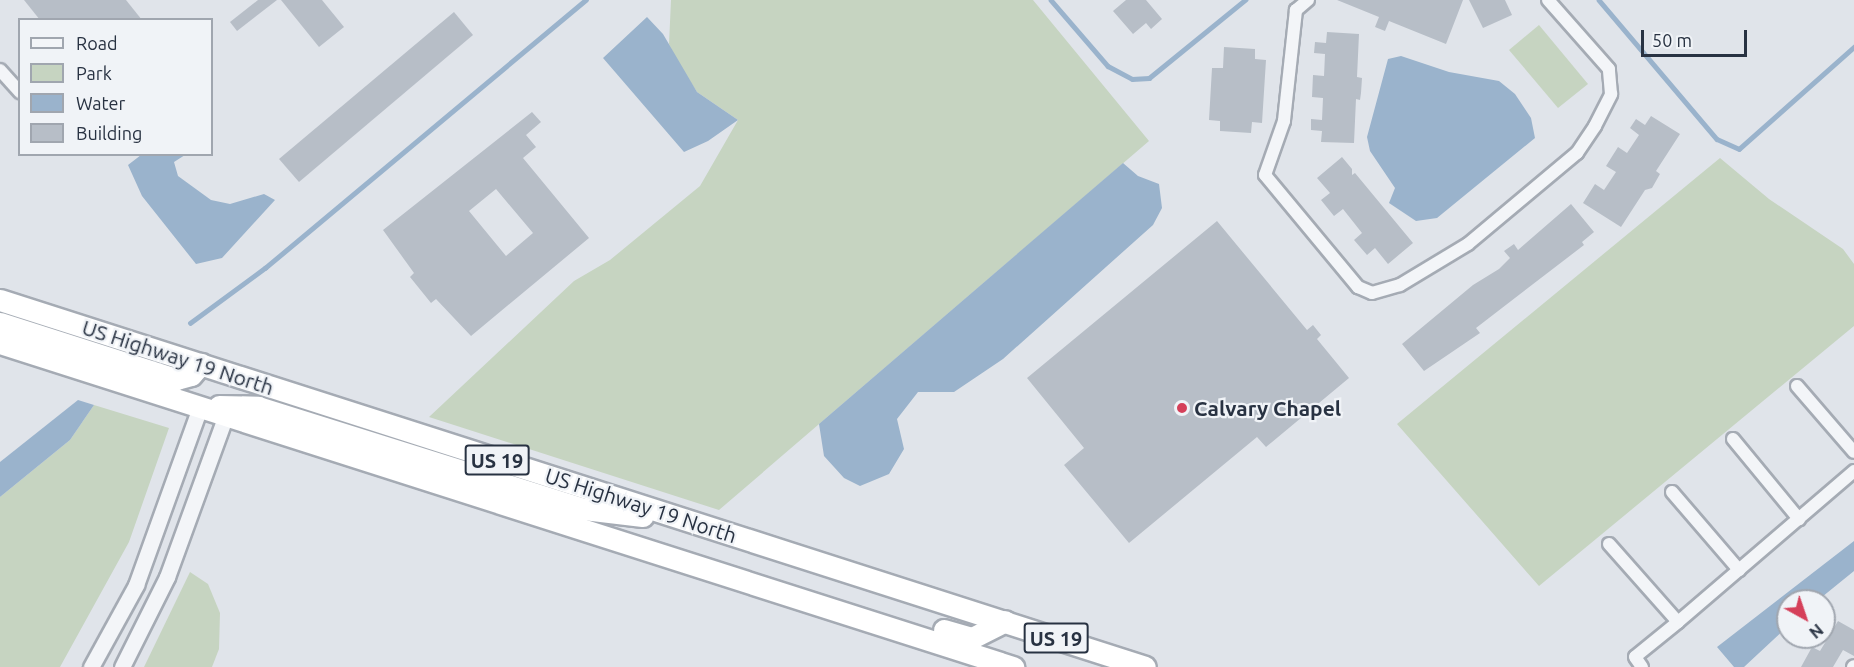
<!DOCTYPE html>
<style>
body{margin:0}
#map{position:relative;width:1854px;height:667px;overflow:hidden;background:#e0e4ea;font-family:Ubuntu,sans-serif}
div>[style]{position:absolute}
.green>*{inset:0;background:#c6d4c1}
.water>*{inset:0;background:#9ab3cc}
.stream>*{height:4.5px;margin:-2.25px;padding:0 2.25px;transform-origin:2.25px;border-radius:2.25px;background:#9ab3cc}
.building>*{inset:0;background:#b7bec7}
.roads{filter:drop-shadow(2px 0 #a5abb4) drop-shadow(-2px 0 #a5abb4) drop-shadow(0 2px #a5abb4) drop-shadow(0 -2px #a5abb4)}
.minor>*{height:12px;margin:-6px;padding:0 6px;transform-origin:6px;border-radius:6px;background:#f3f5f8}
.tertiary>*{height:15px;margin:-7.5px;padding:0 7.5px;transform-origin:7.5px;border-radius:7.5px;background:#f3f5f8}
.trunk>*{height:21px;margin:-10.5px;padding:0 10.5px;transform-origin:10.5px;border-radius:10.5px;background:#fff}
.dots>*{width:16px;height:16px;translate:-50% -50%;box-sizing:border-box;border:3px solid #f0f3f7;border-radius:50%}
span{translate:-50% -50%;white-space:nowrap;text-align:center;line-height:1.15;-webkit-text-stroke:4.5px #f0f3f7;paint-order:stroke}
.shield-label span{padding:2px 4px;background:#f0f3f7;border:2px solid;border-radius:4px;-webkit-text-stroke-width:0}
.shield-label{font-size:20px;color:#283242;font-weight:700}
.street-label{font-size:21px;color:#283242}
.poi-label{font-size:21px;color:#283242;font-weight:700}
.left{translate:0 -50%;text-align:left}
.legend{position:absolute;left:18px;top:18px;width:195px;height:138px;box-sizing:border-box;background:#f0f3f7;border:2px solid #a0a6af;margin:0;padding:8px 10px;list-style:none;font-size:18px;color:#283242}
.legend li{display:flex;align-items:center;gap:12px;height:30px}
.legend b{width:30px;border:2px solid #a0a6af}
.north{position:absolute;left:1776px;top:589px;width:60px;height:60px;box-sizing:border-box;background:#f0f3f7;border:2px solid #a0a6af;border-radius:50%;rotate:140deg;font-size:16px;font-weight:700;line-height:24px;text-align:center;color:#283242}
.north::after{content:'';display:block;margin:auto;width:21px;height:27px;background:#d5405a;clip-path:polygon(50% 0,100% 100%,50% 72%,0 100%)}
.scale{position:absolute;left:1641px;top:30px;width:106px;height:27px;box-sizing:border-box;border:3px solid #283242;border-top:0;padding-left:8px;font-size:18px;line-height:21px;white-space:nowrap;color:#283242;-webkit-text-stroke:4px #f0f3f7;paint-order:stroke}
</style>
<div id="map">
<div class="green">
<div style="clip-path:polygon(671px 0,1033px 0,1149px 141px,719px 510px,429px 417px,574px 281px,610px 260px,700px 186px,738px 120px,697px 92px,677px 61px,669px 44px)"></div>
<div style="clip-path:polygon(1539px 25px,1588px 84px,1558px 108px,1509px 50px)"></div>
<div style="clip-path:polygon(1720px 158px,1769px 199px,1843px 249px,1854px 264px,1854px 326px,1539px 586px,1397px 424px)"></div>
<div style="clip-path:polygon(94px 405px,169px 428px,129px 542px,60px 667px,0 667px,0 497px,70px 440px)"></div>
<div style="clip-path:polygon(190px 572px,208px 584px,220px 613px,219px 649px,212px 667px,144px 667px)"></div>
</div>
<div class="water">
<div style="clip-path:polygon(647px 17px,663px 34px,697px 92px,738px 120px,708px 141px,684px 152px,603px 58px)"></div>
<div style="clip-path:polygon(1401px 56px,1449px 72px,1499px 81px,1515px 94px,1531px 118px,1535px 138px,1437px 218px,1416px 221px,1389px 203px,1395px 188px,1370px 151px,1367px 137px,1388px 59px)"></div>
<div style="clip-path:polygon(141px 155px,185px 155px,174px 162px,178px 176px,211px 200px,230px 204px,264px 194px,275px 200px,222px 258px,196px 264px,142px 196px,128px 165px)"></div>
<div style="clip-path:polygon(1123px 163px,1138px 176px,1159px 184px,1162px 208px,1153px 225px,1003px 359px,954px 392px,918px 392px,897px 419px,904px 449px,889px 474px,860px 486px,844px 478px,824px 456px,819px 424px)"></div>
<div style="clip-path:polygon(78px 400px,94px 405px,70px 440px,0 497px,0 462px)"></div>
<div style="clip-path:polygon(1854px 541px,1854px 571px,1817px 601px,1788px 601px,1788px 626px,1744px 667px,1734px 667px,1717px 647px)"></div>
</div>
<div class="stream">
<div style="left:1051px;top:0;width:87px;rotate:49.2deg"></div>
<div style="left:1108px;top:66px;width:27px;rotate:28deg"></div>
<div style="left:1132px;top:79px;width:17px;rotate:-3deg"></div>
<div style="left:1149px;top:78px;width:124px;rotate:-39.1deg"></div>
<div style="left:1599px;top:0;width:182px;rotate:49.7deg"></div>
<div style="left:1717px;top:139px;width:24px;rotate:24deg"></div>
<div style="left:1739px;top:149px;width:154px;rotate:-41.6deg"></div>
<div style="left:190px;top:323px;width:93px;rotate:-36.3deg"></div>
<div style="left:265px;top:268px;width:418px;rotate:-39.9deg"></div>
</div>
<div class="building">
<div style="clip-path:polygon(24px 0,126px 0,142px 20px,40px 20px)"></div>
<div style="clip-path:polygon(258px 0,277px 0,237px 31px,230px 22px)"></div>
<div style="clip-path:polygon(281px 0,322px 0,344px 27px,319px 47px)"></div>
<div style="clip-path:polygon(1126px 0,1146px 0,1162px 19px,1151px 29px,1146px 23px,1133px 34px,1113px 11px)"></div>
<div style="clip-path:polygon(1337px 0,1463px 0,1446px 44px,1389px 21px,1385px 31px,1375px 27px,1379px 17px)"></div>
<div style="clip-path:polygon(1469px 0,1505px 0,1512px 15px,1483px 28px)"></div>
<div style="clip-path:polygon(454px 12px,473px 35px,299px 182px,279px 159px)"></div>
<div style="clip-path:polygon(1327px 32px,1359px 34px,1357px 77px,1362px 78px,1361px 93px,1360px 100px,1356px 99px,1354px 143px,1321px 142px,1322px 131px,1311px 130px,1311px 119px,1322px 120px,1323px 98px,1312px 97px,1313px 75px,1324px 76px,1325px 54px,1314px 53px,1315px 42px,1326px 43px)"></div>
<div style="clip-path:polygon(1224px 47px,1255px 49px,1255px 59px,1266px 60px,1262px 123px,1252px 122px,1251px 133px,1220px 131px,1220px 121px,1209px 120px,1212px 68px,1223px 68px)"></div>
<div style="clip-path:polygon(evenodd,532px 112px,541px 122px,526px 135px,536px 147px,523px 158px,589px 238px,471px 336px,436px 299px,431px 303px,410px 277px,414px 273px,383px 230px,532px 112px,496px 189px,533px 233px,506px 256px,469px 211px,496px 189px)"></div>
<div style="clip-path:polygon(1651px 116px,1680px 134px,1656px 171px,1660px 174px,1652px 188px,1645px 190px,1621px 227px,1583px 203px,1595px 184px,1604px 190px,1616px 172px,1606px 166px,1618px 147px,1627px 153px,1639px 135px,1630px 128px,1636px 119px,1645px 125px)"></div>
<div style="clip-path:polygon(1342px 157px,1352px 169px,1352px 175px,1355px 173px,1413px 243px,1388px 264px,1375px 248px,1367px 255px,1354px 240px,1362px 233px,1343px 209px,1334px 216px,1321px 200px,1330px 193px,1317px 178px)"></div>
<div style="clip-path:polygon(1571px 204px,1594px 232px,1582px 242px,1584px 245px,1476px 328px,1480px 333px,1424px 371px,1402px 344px,1473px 285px,1499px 269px,1510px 258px,1504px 251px,1514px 244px,1518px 250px)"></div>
<div style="clip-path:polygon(1217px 221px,1307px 330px,1313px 325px,1321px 335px,1317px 339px,1349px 378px,1266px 447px,1257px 437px,1129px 543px,1064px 465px,1084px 448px,1027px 378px)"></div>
<div style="clip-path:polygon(1838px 621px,1854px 630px,1854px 656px,1843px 650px,1833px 667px,1801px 667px,1812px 647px,1820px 651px)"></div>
</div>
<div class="roads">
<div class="minor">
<div style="left:1308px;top:0;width:16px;rotate:140deg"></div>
<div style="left:1296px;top:10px;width:112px;rotate:96.2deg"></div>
<div style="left:1284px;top:121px;width:57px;rotate:109.4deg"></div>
<div style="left:1265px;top:175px;width:146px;rotate:50.3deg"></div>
<div style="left:1358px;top:287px;width:15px;rotate:23deg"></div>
<div style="left:1372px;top:293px;width:29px;rotate:-16deg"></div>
<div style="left:1400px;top:285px;width:79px;rotate:-31.1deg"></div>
<div style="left:1468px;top:244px;width:142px;rotate:-39.9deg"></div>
<div style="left:1577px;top:153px;width:32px;rotate:-56deg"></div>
<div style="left:1595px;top:126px;width:36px;rotate:-63deg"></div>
<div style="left:1611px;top:94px;width:25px;rotate:-95deg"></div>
<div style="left:1609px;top:69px;width:92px;rotate:-131.5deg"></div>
<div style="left:0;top:70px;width:30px;rotate:48deg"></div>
<div style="left:1797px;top:386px;width:87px;rotate:49.2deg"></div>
<div style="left:1733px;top:439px;width:104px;rotate:50.5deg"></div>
<div style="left:1672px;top:492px;width:103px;rotate:49.3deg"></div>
<div style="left:1609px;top:544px;width:104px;rotate:48.5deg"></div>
<div style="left:1678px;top:622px;width:55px;rotate:140.9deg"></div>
<div style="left:1635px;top:657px;width:12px;rotate:55deg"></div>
<div style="left:1678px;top:622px;width:232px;rotate:-40.6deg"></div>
<div style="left:1853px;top:667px;width:1px;rotate:-45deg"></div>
</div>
<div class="tertiary">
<div style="left:91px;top:667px;width:94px;rotate:-61.2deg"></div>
<div style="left:136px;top:585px;width:189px;rotate:-70.2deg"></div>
<div style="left:122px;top:667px;width:101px;rotate:-63.4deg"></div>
<div style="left:167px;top:577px;width:172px;rotate:-70deg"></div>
</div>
<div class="trunk">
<div style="left:0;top:300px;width:1202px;rotate:17.77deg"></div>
<div style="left:0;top:323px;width:185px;rotate:17.7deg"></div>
<div style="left:176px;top:379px;width:16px;rotate:-15deg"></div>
<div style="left:191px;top:375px;width:15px;rotate:-48deg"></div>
<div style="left:0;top:343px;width:1064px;rotate:17.74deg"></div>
<div style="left:219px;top:406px;width:39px;rotate:1deg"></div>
<div style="left:258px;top:407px;width:342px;rotate:17.4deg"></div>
<div style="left:584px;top:509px;width:59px;rotate:6.8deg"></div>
<div style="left:944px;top:630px;width:29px;rotate:16deg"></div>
<div style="left:972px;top:638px;width:37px;rotate:-27deg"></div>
</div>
</div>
<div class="dots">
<div style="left:1182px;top:408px;background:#d5405a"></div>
</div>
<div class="shield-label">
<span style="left:497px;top:460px">US 19</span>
<span style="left:1056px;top:638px">US 19</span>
</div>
<div class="street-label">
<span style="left:178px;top:357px;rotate:18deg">US Highway 19 North</span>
<span style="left:641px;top:505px;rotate:18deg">US Highway 19 North</span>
</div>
<div class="poi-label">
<span class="left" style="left:1194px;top:408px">Calvary Chapel</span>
</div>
<ul class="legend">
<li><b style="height:8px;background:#f3f5f8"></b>Road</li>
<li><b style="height:16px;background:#c6d4c1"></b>Park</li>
<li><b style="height:16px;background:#9ab3cc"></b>Water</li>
<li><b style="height:16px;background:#b7bec7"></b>Building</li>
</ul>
<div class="north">N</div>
<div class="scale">50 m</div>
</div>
